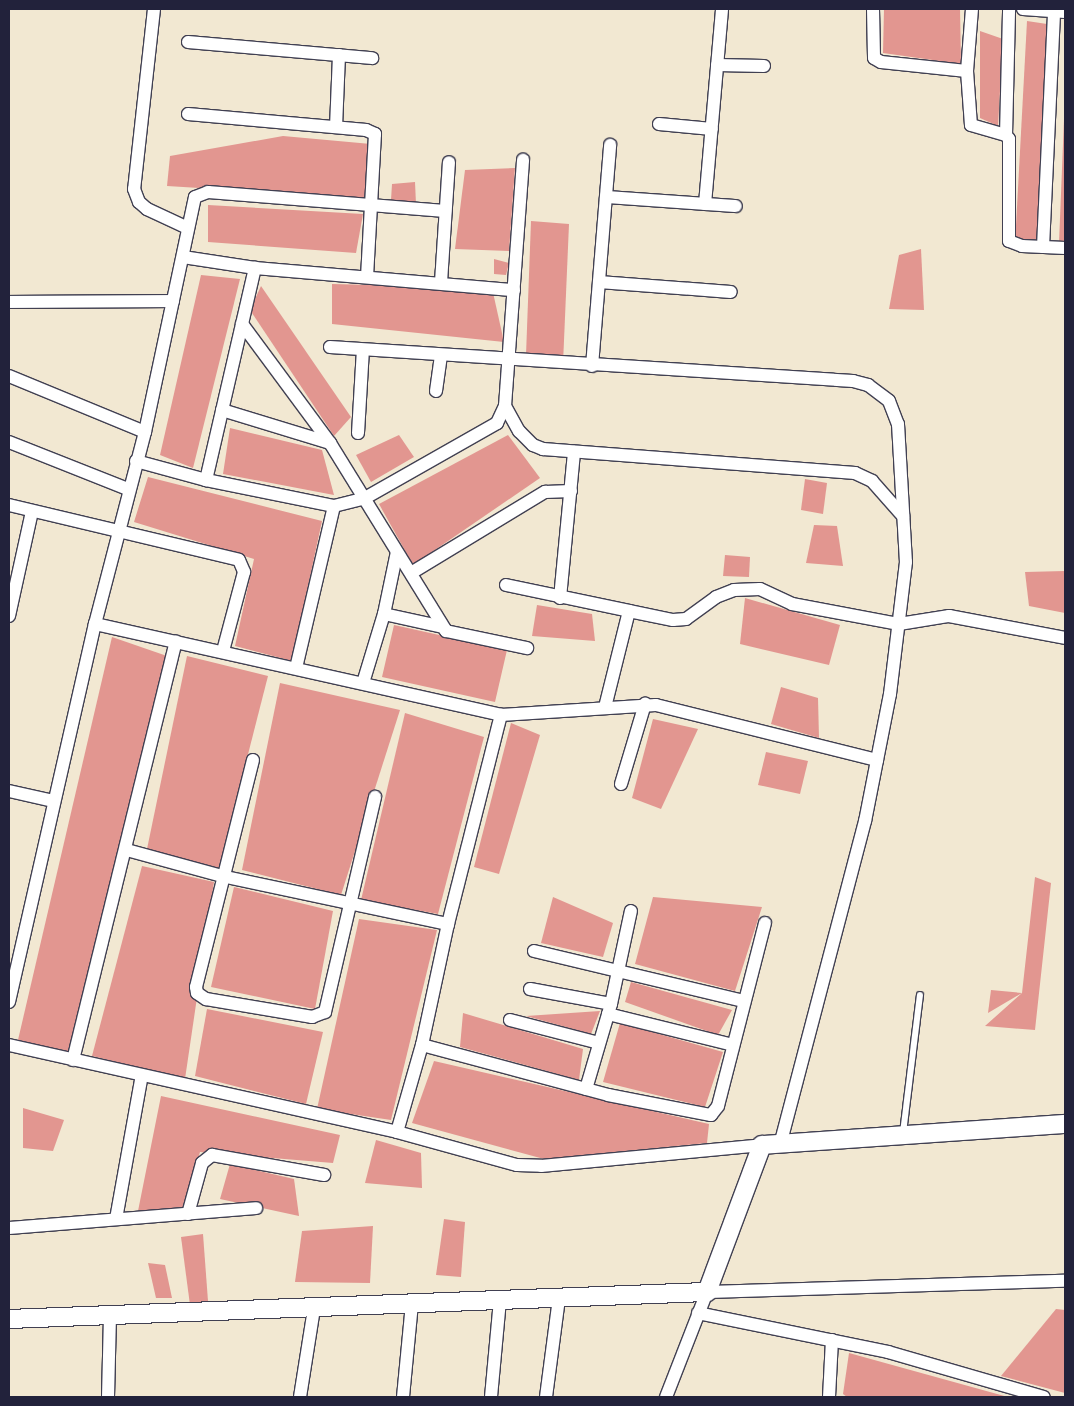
<!DOCTYPE html>
<style>
body{margin:0}
#map{position:relative;width:1074px;height:1406px;overflow:hidden;background:#f2e8d2;font-family:"Architects Daughter",sans-serif}
div>[style]{position:absolute}
.building>*{inset:0;background:#e29690}
.roads{filter:drop-shadow(1px 0 #414052) drop-shadow(-1px 0 #414052) drop-shadow(0 1px #414052) drop-shadow(0 -1px #414052)}
.service>*{height:6px;margin:-3px;padding:0 3px;transform-origin:3px;border-radius:3px;background:#fff}
.minor>*{height:12px;margin:-6px;padding:0 6px;transform-origin:6px;border-radius:6px;background:#fff}
.secondary>*{height:18px;margin:-9px;padding:0 9px;transform-origin:9px;border-radius:9px;background:#fff}
span{translate:-50% -50%;white-space:nowrap;text-align:center;line-height:1.15;-webkit-text-stroke:5px #f7f3e8;paint-order:stroke}
.frame{position:absolute;inset:0;border:10px solid #22223b;pointer-events:none}
</style>
<div id="map">
<div class="building">
<div style="clip-path:polygon(884px 9px,960px 9px,961px 64px,883px 53px)"></div>
<div style="clip-path:polygon(1027px 21px,1047px 24px,1038px 240px,1015px 244px)"></div>
<div style="clip-path:polygon(980px 31px,1003px 39px,998px 126px,980px 118px)"></div>
<div style="clip-path:polygon(1064px 119px,1065px 243px,1059px 243px)"></div>
<div style="clip-path:polygon(283px 136px,371px 144px,365px 198px,167px 186px,170px 156px)"></div>
<div style="clip-path:polygon(515px 168px,509px 251px,455px 249px,465px 170px)"></div>
<div style="clip-path:polygon(415px 182px,416px 204px,391px 200px,392px 184px)"></div>
<div style="clip-path:polygon(208px 205px,363px 214px,356px 253px,208px 242px)"></div>
<div style="clip-path:polygon(531px 221px,569px 224px,563px 364px,526px 355px)"></div>
<div style="clip-path:polygon(921px 249px,924px 310px,889px 309px,899px 255px)"></div>
<div style="clip-path:polygon(494px 259px,509px 263px,506px 275px,494px 274px)"></div>
<div style="clip-path:polygon(201px 275px,240px 279px,193px 468px,160px 455px)"></div>
<div style="clip-path:polygon(332px 284px,492px 288px,504px 342px,332px 324px)"></div>
<div style="clip-path:polygon(261px 286px,351px 417px,334px 436px,250px 310px)"></div>
<div style="clip-path:polygon(230px 428px,322px 450px,334px 495px,223px 474px)"></div>
<div style="clip-path:polygon(399px 435px,414px 457px,371px 482px,356px 455px)"></div>
<div style="clip-path:polygon(508px 435px,540px 478px,413px 565px,379px 504px)"></div>
<div style="clip-path:polygon(148px 477px,322px 521px,292px 661px,235px 646px,254px 559px,134px 522px)"></div>
<div style="clip-path:polygon(805px 479px,827px 483px,823px 514px,801px 510px)"></div>
<div style="clip-path:polygon(814px 525px,837px 526px,843px 566px,806px 563px)"></div>
<div style="clip-path:polygon(725px 555px,750px 557px,749px 577px,723px 576px)"></div>
<div style="clip-path:polygon(1065px 571px,1065px 613px,1029px 606px,1025px 572px)"></div>
<div style="clip-path:polygon(745px 598px,840px 625px,829px 665px,740px 644px)"></div>
<div style="clip-path:polygon(537px 605px,592px 614px,595px 641px,532px 636px)"></div>
<div style="clip-path:polygon(394px 625px,507px 650px,495px 702px,382px 677px)"></div>
<div style="clip-path:polygon(112px 637px,167px 656px,68px 1053px,18px 1040px)"></div>
<div style="clip-path:polygon(187px 656px,268px 676px,219px 868px,147px 849px)"></div>
<div style="clip-path:polygon(280px 683px,400px 710px,341px 895px,242px 870px)"></div>
<div style="clip-path:polygon(781px 687px,818px 698px,819px 738px,771px 724px)"></div>
<div style="clip-path:polygon(405px 713px,484px 737px,438px 914px,361px 900px)"></div>
<div style="clip-path:polygon(653px 719px,698px 729px,661px 809px,632px 798px)"></div>
<div style="clip-path:polygon(511px 723px,540px 735px,499px 874px,474px 867px)"></div>
<div style="clip-path:polygon(766px 752px,808px 761px,800px 794px,758px 785px)"></div>
<div style="clip-path:polygon(142px 866px,214px 882px,185px 1079px,92px 1056px)"></div>
<div style="clip-path:polygon(1035px 877px,1051px 883px,1035px 1030px,985px 1026px,1022px 993px)"></div>
<div style="clip-path:polygon(234px 887px,333px 911px,315px 1009px,211px 987px)"></div>
<div style="clip-path:polygon(553px 897px,613px 923px,603px 957px,541px 943px)"></div>
<div style="clip-path:polygon(653px 897px,762px 907px,735px 991px,635px 964px)"></div>
<div style="clip-path:polygon(359px 919px,437px 930px,391px 1120px,317px 1109px)"></div>
<div style="clip-path:polygon(631px 982px,732px 1010px,718px 1035px,625px 1002px)"></div>
<div style="clip-path:polygon(991px 990px,1022px 993px,988px 1013px)"></div>
<div style="clip-path:polygon(207px 1009px,323px 1032px,306px 1104px,195px 1076px)"></div>
<div style="clip-path:polygon(600px 1011px,591px 1034px,526px 1016px)"></div>
<div style="clip-path:polygon(463px 1013px,583px 1049px,579px 1080px,460px 1047px)"></div>
<div style="clip-path:polygon(620px 1023px,723px 1052px,705px 1107px,603px 1082px)"></div>
<div style="clip-path:polygon(434px 1061px,709px 1124px,707px 1143px,544px 1159px,412px 1123px)"></div>
<div style="clip-path:polygon(161px 1096px,340px 1135px,333px 1163px,200px 1152px,184px 1207px,138px 1211px)"></div>
<div style="clip-path:polygon(23px 1108px,64px 1120px,53px 1151px,23px 1148px)"></div>
<div style="clip-path:polygon(376px 1140px,421px 1153px,422px 1188px,365px 1183px)"></div>
<div style="clip-path:polygon(230px 1164px,294px 1179px,299px 1216px,220px 1199px)"></div>
<div style="clip-path:polygon(444px 1219px,465px 1222px,461px 1277px,436px 1275px)"></div>
<div style="clip-path:polygon(373px 1226px,370px 1283px,295px 1282px,302px 1231px)"></div>
<div style="clip-path:polygon(203px 1234px,208px 1301px,190px 1305px,181px 1237px)"></div>
<div style="clip-path:polygon(148px 1263px,165px 1265px,172px 1298px,156px 1298px)"></div>
<div style="clip-path:polygon(1056px 1309px,1065px 1310px,1065px 1393px,1001px 1376px)"></div>
<div style="clip-path:polygon(849px 1353px,1008px 1397px,847px 1397px,843px 1394px)"></div>
</div>
<div class="roads">
<div class="service">
<div style="left:903px;top:1133px;width:139px;rotate:-83deg"></div>
</div>
<div class="minor">
<div style="left:154px;top:9px;width:181px;rotate:96.3deg"></div>
<div style="left:134px;top:189px;width:14px;rotate:69deg"></div>
<div style="left:139px;top:202px;width:11px;rotate:41deg"></div>
<div style="left:147px;top:209px;width:45px;rotate:24.9deg"></div>
<div style="left:873px;top:9px;width:49px;rotate:88.8deg"></div>
<div style="left:874px;top:58px;width:8px;rotate:30deg"></div>
<div style="left:881px;top:62px;width:86px;rotate:6deg"></div>
<div style="left:967px;top:71px;width:54px;rotate:85.8deg"></div>
<div style="left:971px;top:125px;width:36px;rotate:16deg"></div>
<div style="left:1006px;top:135px;width:5px;rotate:53deg"></div>
<div style="left:1009px;top:139px;width:102px;rotate:90deg"></div>
<div style="left:1009px;top:241px;width:14px;rotate:21deg"></div>
<div style="left:1022px;top:246px;width:43px;rotate:2.7deg"></div>
<div style="left:1023px;top:9px;width:42px;rotate:4.1deg"></div>
<div style="left:188px;top:42px;width:185px;rotate:5deg"></div>
<div style="left:717px;top:65px;width:47px;rotate:1.2deg"></div>
<div style="left:967px;top:71px;width:62px;rotate:-85.4deg"></div>
<div style="left:188px;top:114px;width:179px;rotate:5.1deg"></div>
<div style="left:366px;top:130px;width:10px;rotate:24deg"></div>
<div style="left:375px;top:134px;width:142px;rotate:93.2deg"></div>
<div style="left:659px;top:124px;width:53px;rotate:5.4deg"></div>
<div style="left:336px;top:127px;width:72px;rotate:-87.6deg"></div>
<div style="left:1006px;top:135px;width:126px;rotate:-88.6deg"></div>
<div style="left:606px;top:197px;width:130px;rotate:4deg"></div>
<div style="left:705px;top:204px;width:196px;rotate:-85deg"></div>
<div style="left:1043px;top:247px;width:235px;rotate:-87.3deg"></div>
<div style="left:183px;top:257px;width:73px;rotate:8.7deg"></div>
<div style="left:255px;top:268px;width:260px;rotate:4.9deg"></div>
<div style="left:441px;top:282px;width:120px;rotate:-86.2deg"></div>
<div style="left:599px;top:282px;width:132px;rotate:4.3deg"></div>
<div style="left:9px;top:302px;width:164px;rotate:-0.3deg"></div>
<div style="left:242px;top:324px;width:148px;rotate:53.5deg"></div>
<div style="left:330px;top:443px;width:221px;rotate:58.3deg"></div>
<div style="left:330px;top:347px;width:524px;rotate:3.72deg"></div>
<div style="left:853px;top:381px;width:16px;rotate:15deg"></div>
<div style="left:868px;top:385px;width:26px;rotate:37deg"></div>
<div style="left:889px;top:401px;width:25px;rotate:69deg"></div>
<div style="left:898px;top:424px;width:138px;rotate:86.7deg"></div>
<div style="left:906px;top:562px;width:133px;rotate:96.9deg"></div>
<div style="left:890px;top:694px;width:129px;rotate:101.1deg"></div>
<div style="left:865px;top:821px;width:334px;rotate:104.7deg"></div>
<div style="left:592px;top:366px;width:222px;rotate:-85.3deg"></div>
<div style="left:9px;top:376px;width:147px;rotate:22.4deg"></div>
<div style="left:436px;top:391px;width:36px;rotate:-82deg"></div>
<div style="left:505px;top:406px;width:29px;rotate:61deg"></div>
<div style="left:519px;top:431px;width:20px;rotate:45deg"></div>
<div style="left:533px;top:445px;width:11px;rotate:22deg"></div>
<div style="left:543px;top:449px;width:313px;rotate:4.4deg"></div>
<div style="left:855px;top:473px;width:19px;rotate:25deg"></div>
<div style="left:872px;top:481px;width:47px;rotate:48.5deg"></div>
<div style="left:222px;top:410px;width:113px;rotate:17deg"></div>
<div style="left:358px;top:433px;width:83px;rotate:-86.6deg"></div>
<div style="left:9px;top:442px;width:128px;rotate:21.6deg"></div>
<div style="left:136px;top:461px;width:73px;rotate:15.2deg"></div>
<div style="left:206px;top:480px;width:131px;rotate:11.5deg"></div>
<div style="left:334px;top:506px;width:32px;rotate:-14deg"></div>
<div style="left:365px;top:498px;width:152px;rotate:-29.6deg"></div>
<div style="left:497px;top:423px;width:19px;rotate:-65deg"></div>
<div style="left:505px;top:406px;width:247px;rotate:-85.8deg"></div>
<div style="left:206px;top:480px;width:218px;rotate:-77deg"></div>
<div style="left:9px;top:505px;width:236px;rotate:13.4deg"></div>
<div style="left:239px;top:560px;width:13px;rotate:67deg"></div>
<div style="left:244px;top:572px;width:82px;rotate:104.9deg"></div>
<div style="left:411px;top:573px;width:157px;rotate:-31.2deg"></div>
<div style="left:545px;top:492px;width:26px;rotate:-2deg"></div>
<div style="left:506px;top:585px;width:126px;rotate:11.9deg"></div>
<div style="left:629px;top:611px;width:99px;rotate:104deg"></div>
<div style="left:560px;top:598px;width:147px;rotate:-84.5deg"></div>
<div style="left:629px;top:611px;width:45px;rotate:11.6deg"></div>
<div style="left:673px;top:620px;width:13px;rotate:-4deg"></div>
<div style="left:686px;top:619px;width:37px;rotate:-36deg"></div>
<div style="left:716px;top:597px;width:19px;rotate:-21deg"></div>
<div style="left:734px;top:590px;width:26px;rotate:-2deg"></div>
<div style="left:760px;top:589px;width:35px;rotate:25deg"></div>
<div style="left:792px;top:604px;width:109px;rotate:10.6deg"></div>
<div style="left:899px;top:624px;width:51px;rotate:-9.1deg"></div>
<div style="left:949px;top:616px;width:118px;rotate:10.7deg"></div>
<div style="left:384px;top:614px;width:60px;rotate:12.4deg"></div>
<div style="left:443px;top:627px;width:5px;rotate:53deg"></div>
<div style="left:446px;top:631px;width:83px;rotate:11.9deg"></div>
<div style="left:9px;top:616px;width:107px;rotate:-77.6deg"></div>
<div style="left:95px;top:624px;width:416px;rotate:12.6deg"></div>
<div style="left:501px;top:715px;width:155px;rotate:-3.7deg"></div>
<div style="left:656px;top:705px;width:228px;rotate:14deg"></div>
<div style="left:296px;top:668px;width:166px;rotate:-76.8deg"></div>
<div style="left:363px;top:683px;width:72px;rotate:-73.1deg"></div>
<div style="left:384px;top:614px;width:63px;rotate:-78.2deg"></div>
<div style="left:253px;top:760px;width:234px;rotate:104.1deg"></div>
<div style="left:196px;top:987px;width:6px;rotate:81deg"></div>
<div style="left:197px;top:993px;width:11px;rotate:34deg"></div>
<div style="left:206px;top:999px;width:108px;rotate:9.6deg"></div>
<div style="left:312px;top:1017px;width:14px;rotate:-21deg"></div>
<div style="left:325px;top:1012px;width:221px;rotate:-76.9deg"></div>
<div style="left:621px;top:784px;width:84px;rotate:-73.3deg"></div>
<div style="left:9px;top:791px;width:45px;rotate:12.8deg"></div>
<div style="left:127px;top:850px;width:103px;rotate:15.3deg"></div>
<div style="left:226px;top:877px;width:227px;rotate:12deg"></div>
<div style="left:534px;top:951px;width:216px;rotate:13.4deg"></div>
<div style="left:530px;top:989px;width:82px;rotate:10.5deg"></div>
<div style="left:9px;top:1002px;width:388px;rotate:-77.2deg"></div>
<div style="left:95px;top:624px;width:198px;rotate:-75.4deg"></div>
<div style="left:145px;top:432px;width:240px;rotate:-78deg"></div>
<div style="left:195px;top:197px;width:14px;rotate:-21deg"></div>
<div style="left:208px;top:192px;width:238px;rotate:4.6deg"></div>
<div style="left:608px;top:1014px;width:129px;rotate:13.9deg"></div>
<div style="left:510px;top:1020px;width:92px;rotate:14.5deg"></div>
<div style="left:9px;top:1045px;width:398px;rotate:12.6deg"></div>
<div style="left:397px;top:1132px;width:124px;rotate:15.4deg"></div>
<div style="left:517px;top:1165px;width:24px;rotate:2deg"></div>
<div style="left:541px;top:1166px;width:222px;rotate:-5.4deg"></div>
<div style="left:422px;top:1045px;width:193px;rotate:15deg"></div>
<div style="left:608px;top:1095px;width:105px;rotate:11deg"></div>
<div style="left:711px;top:1115px;width:11px;rotate:-52deg"></div>
<div style="left:718px;top:1106px;width:189px;rotate:-75.6deg"></div>
<div style="left:73px;top:1060px;width:431px;rotate:-76.2deg"></div>
<div style="left:586px;top:1089px;width:89px;rotate:-73.6deg"></div>
<div style="left:611px;top:1004px;width:95px;rotate:-77.9deg"></div>
<div style="left:397px;top:1132px;width:91px;rotate:-74deg"></div>
<div style="left:422px;top:1045px;width:124px;rotate:-77.9deg"></div>
<div style="left:448px;top:924px;width:216px;rotate:-75.8deg"></div>
<div style="left:188px;top:1214px;width:53px;rotate:-74.6deg"></div>
<div style="left:202px;top:1163px;width:13px;rotate:-39deg"></div>
<div style="left:212px;top:1155px;width:114px;rotate:10.1deg"></div>
<div style="left:116px;top:1219px;width:146px;rotate:-79.8deg"></div>
<div style="left:9px;top:1228px;width:248px;rotate:-4.6deg"></div>
<div style="left:698px;top:1313px;width:194px;rotate:11.6deg"></div>
<div style="left:888px;top:1352px;width:162px;rotate:16.1deg"></div>
<div style="left:108px;top:1397px;width:81px;rotate:-88.6deg"></div>
<div style="left:300px;top:1397px;width:89px;rotate:-81deg"></div>
<div style="left:403px;top:1397px;width:93px;rotate:-84.5deg"></div>
<div style="left:491px;top:1397px;width:97px;rotate:-84.7deg"></div>
<div style="left:546px;top:1397px;width:100px;rotate:-82.5deg"></div>
<div style="left:666px;top:1397px;width:113px;rotate:-68.7deg"></div>
<div style="left:707px;top:1292px;width:358px;rotate:-1.8deg"></div>
<div style="left:829px;top:1397px;width:57px;rotate:-87deg"></div>
</div>
<div class="secondary">
<div style="left:9px;top:1319px;width:699px;rotate:-2.22deg"></div>
<div style="left:707px;top:1292px;width:157px;rotate:-69.5deg"></div>
<div style="left:762px;top:1145px;width:304px;rotate:-4deg"></div>
</div>
</div>
<div class="frame"></div>
</div>
